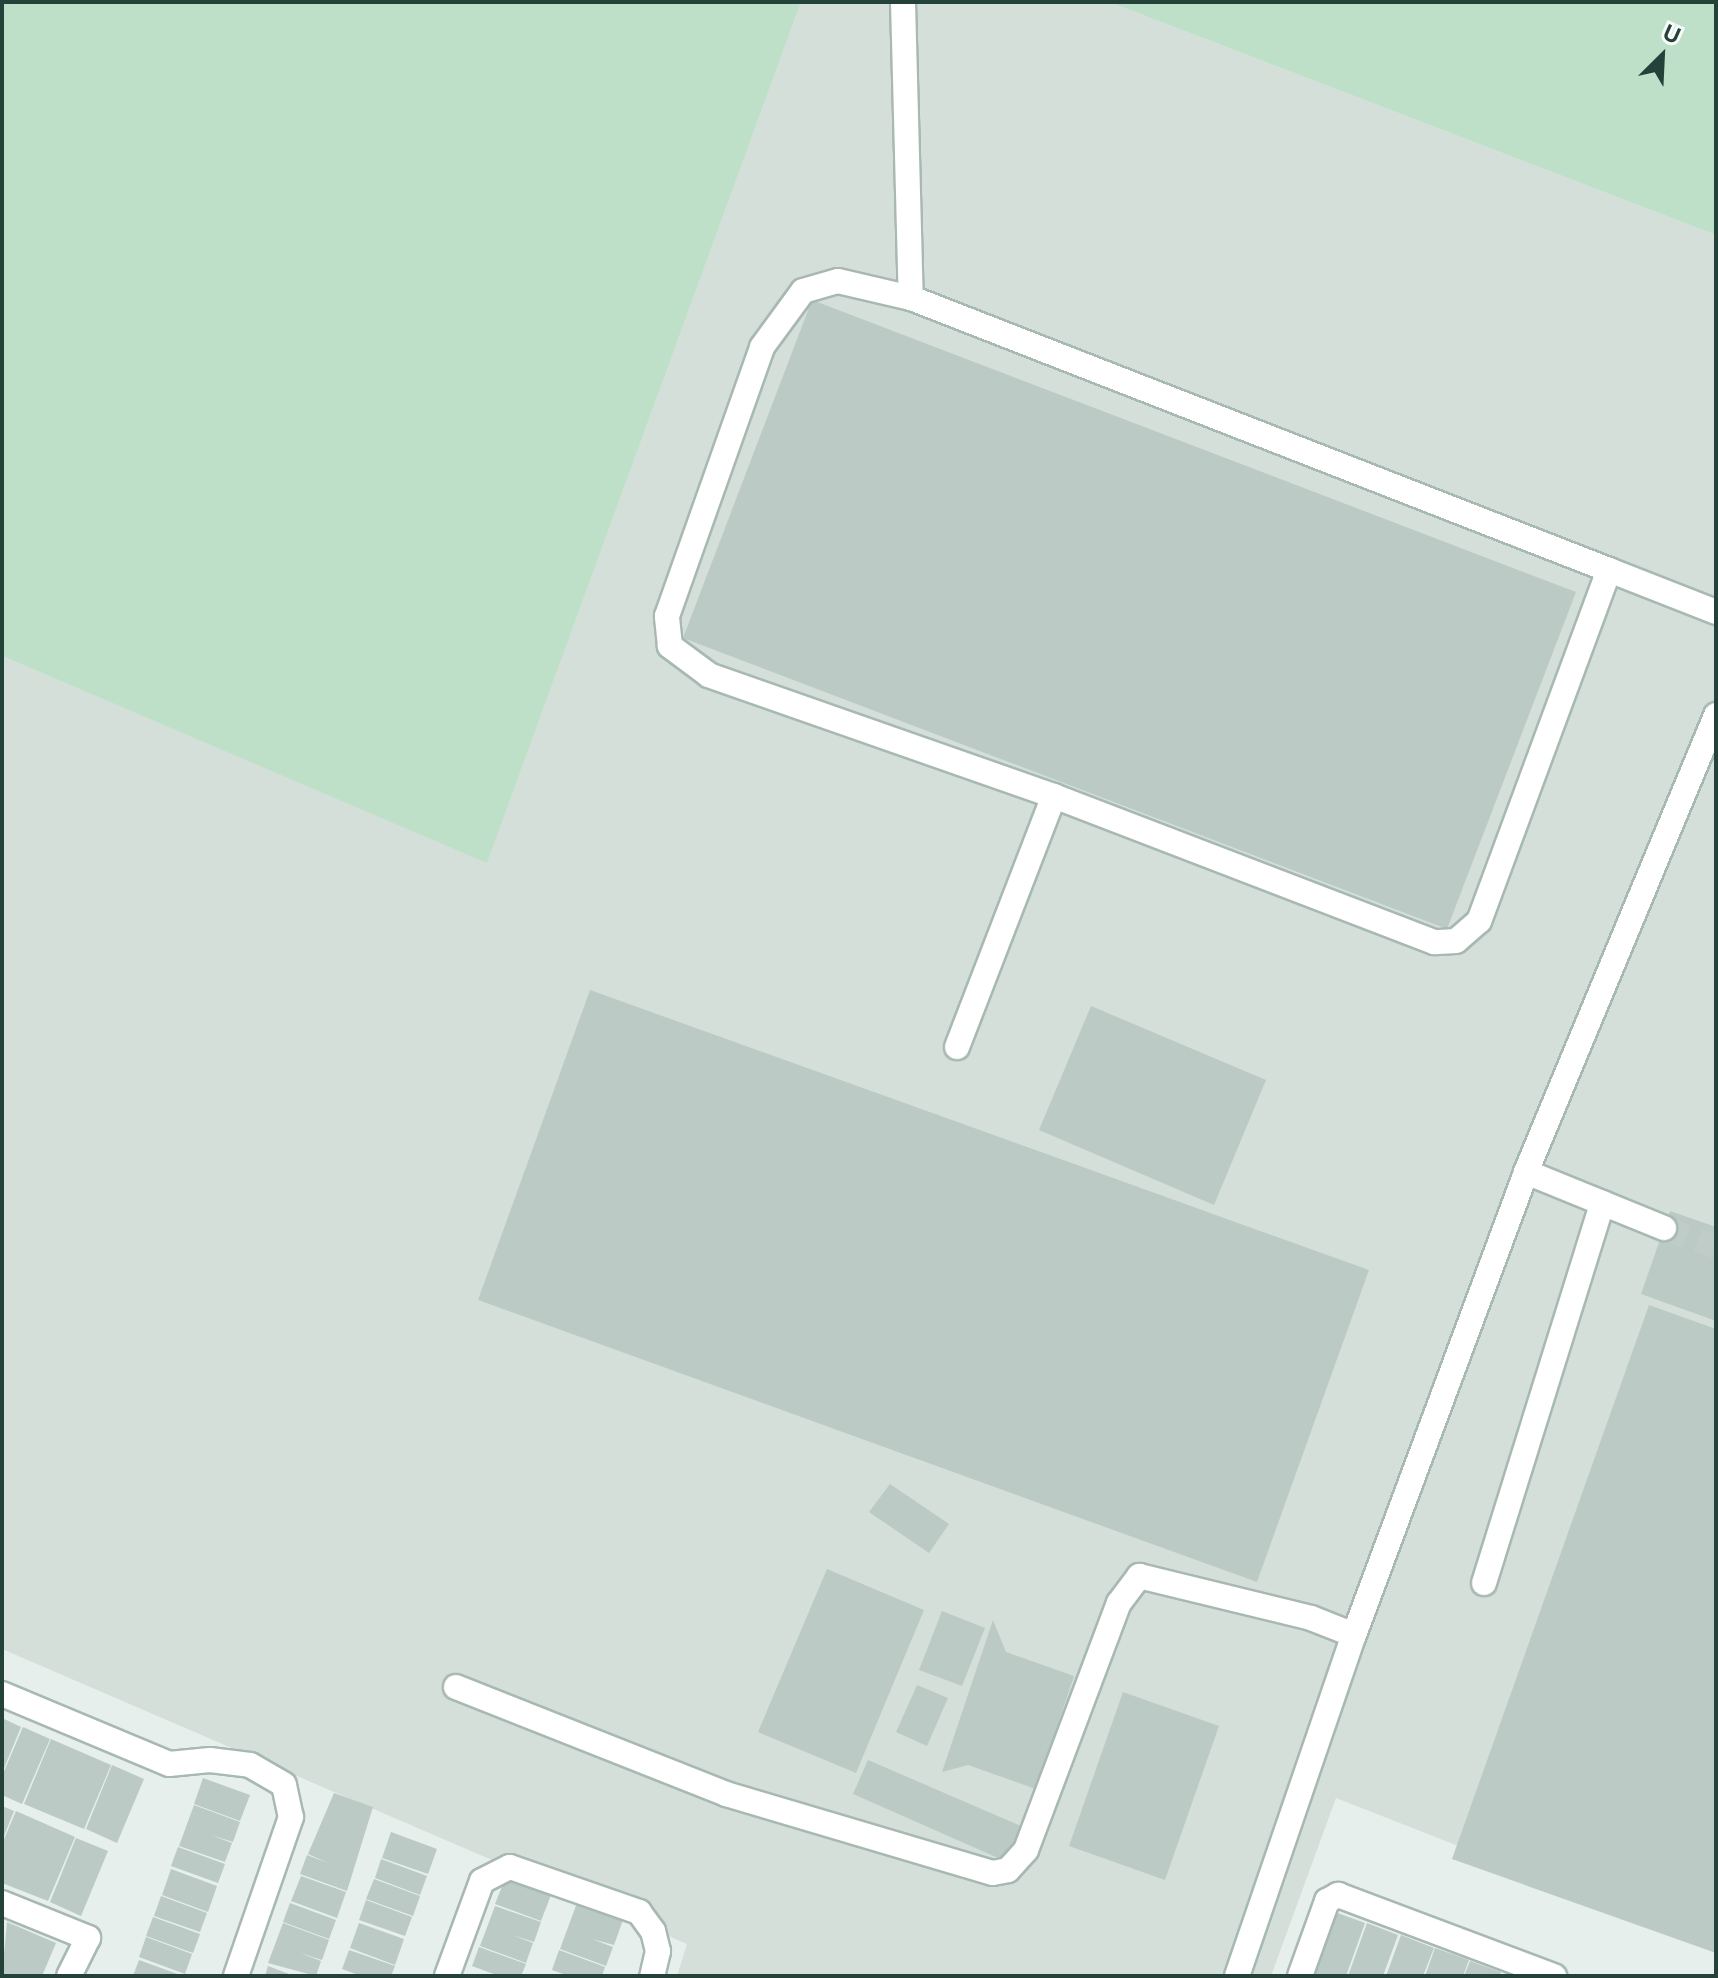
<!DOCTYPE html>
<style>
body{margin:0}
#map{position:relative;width:1718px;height:1978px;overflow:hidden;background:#e6efeb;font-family:Inter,sans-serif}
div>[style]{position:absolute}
.built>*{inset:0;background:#d4dfda}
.green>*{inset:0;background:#bfe0c8}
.building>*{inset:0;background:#bbcac4}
.minor-tunnel>*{height:24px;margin-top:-12px;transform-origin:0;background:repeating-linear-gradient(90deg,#bfccc8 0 24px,transparent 0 36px)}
.roads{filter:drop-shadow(2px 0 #a8b8b2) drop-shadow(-2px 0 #a8b8b2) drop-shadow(0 2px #a8b8b2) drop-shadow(0 -2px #a8b8b2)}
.minor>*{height:24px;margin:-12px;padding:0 12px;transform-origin:12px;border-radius:12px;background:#fff}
span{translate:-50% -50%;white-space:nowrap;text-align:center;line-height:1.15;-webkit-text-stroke:7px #f7fbf9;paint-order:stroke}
.frame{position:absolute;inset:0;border:4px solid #24423a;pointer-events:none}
.north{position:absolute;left:1622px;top:16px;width:80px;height:80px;-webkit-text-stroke:6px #f7fbf9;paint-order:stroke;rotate:24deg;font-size:22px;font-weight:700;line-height:32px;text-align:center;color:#24423a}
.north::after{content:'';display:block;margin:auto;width:28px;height:36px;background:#24423a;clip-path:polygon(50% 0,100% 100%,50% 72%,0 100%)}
</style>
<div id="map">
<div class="built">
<div style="clip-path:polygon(801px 2px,1109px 2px,1716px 235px,1716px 1947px,1336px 1798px,1271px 1976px,677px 1976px,687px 1944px,2px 1649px,2px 656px,487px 862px)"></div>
</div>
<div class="green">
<div style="clip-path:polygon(2px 2px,801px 2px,487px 863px,2px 656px)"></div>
<div style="clip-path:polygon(1109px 2px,1716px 2px,1716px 235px)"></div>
</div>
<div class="building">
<div style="clip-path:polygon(812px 300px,1576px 592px,1447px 929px,683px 638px)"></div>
<div style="clip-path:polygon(590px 990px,1369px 1270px,1257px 1582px,478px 1300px)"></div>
<div style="clip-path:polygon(1091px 1006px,1266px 1080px,1214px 1205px,1039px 1130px)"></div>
<div style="clip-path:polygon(1670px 1211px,1716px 1227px,1716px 1321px,1641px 1294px)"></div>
<div style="clip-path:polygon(1649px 1305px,1716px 1329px,1716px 1953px,1452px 1859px)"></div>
<div style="clip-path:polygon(890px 1484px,949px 1524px,929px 1553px,869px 1512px)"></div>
<div style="clip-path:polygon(827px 1569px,924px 1610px,856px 1773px,758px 1732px)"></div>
<div style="clip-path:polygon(942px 1611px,985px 1628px,962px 1686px,919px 1670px)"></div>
<div style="clip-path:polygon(993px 1620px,1006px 1652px,1074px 1676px,1036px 1789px,968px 1765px,942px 1772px)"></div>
<div style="clip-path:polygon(917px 1685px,948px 1698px,927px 1746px,896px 1732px)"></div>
<div style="clip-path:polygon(1123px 1692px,1219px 1726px,1165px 1880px,1069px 1846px)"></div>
<div style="clip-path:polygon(2px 1718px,21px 1727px,2px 1773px)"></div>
<div style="clip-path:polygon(23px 1727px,50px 1739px,22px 1804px,2px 1795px,2px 1776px)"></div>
<div style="clip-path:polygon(51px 1739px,111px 1765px,84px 1829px,24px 1804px)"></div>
<div style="clip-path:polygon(868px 1760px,1021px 1826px,1005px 1861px,853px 1794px)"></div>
<div style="clip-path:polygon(112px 1765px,144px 1779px,117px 1843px,86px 1829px)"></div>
<div style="clip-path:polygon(203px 1778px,250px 1795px,240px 1821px,194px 1804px)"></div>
<div style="clip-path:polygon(334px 1793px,373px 1807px,347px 1891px,300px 1874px,307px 1855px,328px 1863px,308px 1854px)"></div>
<div style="clip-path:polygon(194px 1805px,240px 1822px,233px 1842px,211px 1835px,232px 1843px,225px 1862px,179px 1846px)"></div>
<div style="clip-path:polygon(2px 1806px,14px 1811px,2px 1841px)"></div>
<div style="clip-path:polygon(16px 1811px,75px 1837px,48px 1901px,2px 1883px,2px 1844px)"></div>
<div style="clip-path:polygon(391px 1832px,437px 1849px,428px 1874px,382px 1858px)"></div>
<div style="clip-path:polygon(76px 1838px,108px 1851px,81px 1916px,50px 1902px)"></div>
<div style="clip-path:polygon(178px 1847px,225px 1864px,218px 1883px,171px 1866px)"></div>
<div style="clip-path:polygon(381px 1859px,427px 1876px,420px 1895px,375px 1878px)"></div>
<div style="clip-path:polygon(171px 1869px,217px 1886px,208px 1912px,162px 1895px)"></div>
<div style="clip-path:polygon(301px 1876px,346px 1892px,337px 1918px,291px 1901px)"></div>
<div style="clip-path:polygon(374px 1879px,420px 1896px,413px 1916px,366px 1899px)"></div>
<div style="clip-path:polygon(505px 1879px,551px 1895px,541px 1921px,495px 1904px)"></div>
<div style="clip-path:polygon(161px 1896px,207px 1913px,200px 1932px,154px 1916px)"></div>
<div style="clip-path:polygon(366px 1900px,412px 1917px,405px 1936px,359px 1920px)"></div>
<div style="clip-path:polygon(290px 1903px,336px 1920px,329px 1939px,283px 1922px)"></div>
<div style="clip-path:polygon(577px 1903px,623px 1920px,614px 1945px,592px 1939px,613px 1947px,606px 1966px,560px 1949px)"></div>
<div style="clip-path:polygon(495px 1906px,541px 1922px,534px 1942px,512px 1935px,533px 1943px,526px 1963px,480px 1946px)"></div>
<div style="clip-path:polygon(1332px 1911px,1365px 1923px,1346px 1976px,1308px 1976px)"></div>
<div style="clip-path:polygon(153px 1917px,200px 1934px,193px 1953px,146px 1936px)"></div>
<div style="clip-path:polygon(7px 1922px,56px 1943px,42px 1976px,2px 1976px)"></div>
<div style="clip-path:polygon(283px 1923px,329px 1940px,322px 1960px,300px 1953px,321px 1961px,316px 1976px,268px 1963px)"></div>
<div style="clip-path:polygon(359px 1923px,404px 1939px,395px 1965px,350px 1948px)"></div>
<div style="clip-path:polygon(1367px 1923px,1398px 1935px,1383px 1976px,1348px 1976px)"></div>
<div style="clip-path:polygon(1401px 1935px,1434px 1948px,1423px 1976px,1386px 1976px)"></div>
<div style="clip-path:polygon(146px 1937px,192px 1954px,185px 1974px,139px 1957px)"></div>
<div style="clip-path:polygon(479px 1947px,526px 1964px,521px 1976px,499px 1976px,472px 1966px)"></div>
<div style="clip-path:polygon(1435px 1948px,1469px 1960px,1463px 1976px,1425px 1976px)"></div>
<div style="clip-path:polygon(349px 1950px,395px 1966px,391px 1976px,361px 1976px,342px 1969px)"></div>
<div style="clip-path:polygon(559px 1950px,605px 1967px,602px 1976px,569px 1976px,552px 1970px)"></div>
<div style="clip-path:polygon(139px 1960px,183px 1976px,133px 1976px)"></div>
<div style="clip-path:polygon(1470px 1961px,1501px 1972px,1500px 1976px,1464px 1976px)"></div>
<div style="clip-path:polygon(268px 1966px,294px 1976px,265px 1976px)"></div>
</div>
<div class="minor-tunnel">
<div style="left:1664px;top:1228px;width:55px;rotate:20.1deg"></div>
</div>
<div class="roads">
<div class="minor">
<div style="left:903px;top:2px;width:296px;rotate:88.5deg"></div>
<div style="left:1609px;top:570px;width:374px;rotate:110.3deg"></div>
<div style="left:1479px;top:921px;width:30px;rotate:139deg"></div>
<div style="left:1456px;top:941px;width:22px;rotate:177deg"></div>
<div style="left:1434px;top:942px;width:407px;rotate:-159deg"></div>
<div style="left:1054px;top:796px;width:366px;rotate:-160.7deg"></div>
<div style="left:709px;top:675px;width:49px;rotate:-143.4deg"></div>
<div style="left:670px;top:646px;width:30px;rotate:-96deg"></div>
<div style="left:667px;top:616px;width:285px;rotate:-70.5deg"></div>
<div style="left:762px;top:347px;width:69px;rotate:-53.8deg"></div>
<div style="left:803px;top:291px;width:36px;rotate:-16deg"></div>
<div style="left:838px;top:281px;width:75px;rotate:13.1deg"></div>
<div style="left:911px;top:298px;width:749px;rotate:21.29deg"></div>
<div style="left:1609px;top:570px;width:115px;rotate:21.4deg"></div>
<div style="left:957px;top:1047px;width:269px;rotate:-68.9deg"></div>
<div style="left:1526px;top:1172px;width:149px;rotate:22.1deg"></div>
<div style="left:1484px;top:1583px;width:398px;rotate:-72.7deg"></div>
<div style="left:456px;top:1687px;width:290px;rotate:21.6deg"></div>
<div style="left:726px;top:1794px;width:278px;rotate:16.5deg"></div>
<div style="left:993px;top:1873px;width:15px;rotate:-11deg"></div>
<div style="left:1008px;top:1870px;width:27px;rotate:-48deg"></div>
<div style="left:1026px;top:1850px;width:264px;rotate:-69.4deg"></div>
<div style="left:1119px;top:1603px;width:34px;rotate:-53deg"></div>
<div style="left:1139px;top:1576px;width:177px;rotate:13.7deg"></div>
<div style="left:1311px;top:1618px;width:46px;rotate:21.6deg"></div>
<div style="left:2px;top:1694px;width:181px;rotate:22.7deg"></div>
<div style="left:169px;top:1764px;width:41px;rotate:-5.6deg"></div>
<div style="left:210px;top:1760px;width:40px;rotate:7.1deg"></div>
<div style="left:250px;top:1765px;width:39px;rotate:30deg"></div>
<div style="left:284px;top:1785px;width:33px;rotate:78deg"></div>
<div style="left:291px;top:1817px;width:168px;rotate:109.1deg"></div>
<div style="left:2px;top:1903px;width:93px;rotate:22.1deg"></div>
<div style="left:88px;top:1938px;width:42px;rotate:116.6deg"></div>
<div style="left:447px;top:1976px;width:101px;rotate:-69.8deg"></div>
<div style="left:482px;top:1881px;width:31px;rotate:-27deg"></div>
<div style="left:510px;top:1867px;width:137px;rotate:19.2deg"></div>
<div style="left:639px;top:1912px;width:24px;rotate:54deg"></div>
<div style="left:653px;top:1931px;width:21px;rotate:76deg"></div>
<div style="left:658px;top:1951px;width:26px;rotate:103deg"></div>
<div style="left:1237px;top:1976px;width:361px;rotate:-71.1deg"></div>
<div style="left:1354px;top:1635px;width:494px;rotate:-69.6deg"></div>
<div style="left:1526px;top:1172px;width:495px;rotate:-67.4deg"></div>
<div style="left:1300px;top:1976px;width:80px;rotate:-70.2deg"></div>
<div style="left:1327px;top:1901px;width:13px;rotate:-29deg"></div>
<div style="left:1338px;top:1895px;width:231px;rotate:20.6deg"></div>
</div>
</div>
<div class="frame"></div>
<div class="north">U</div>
</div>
